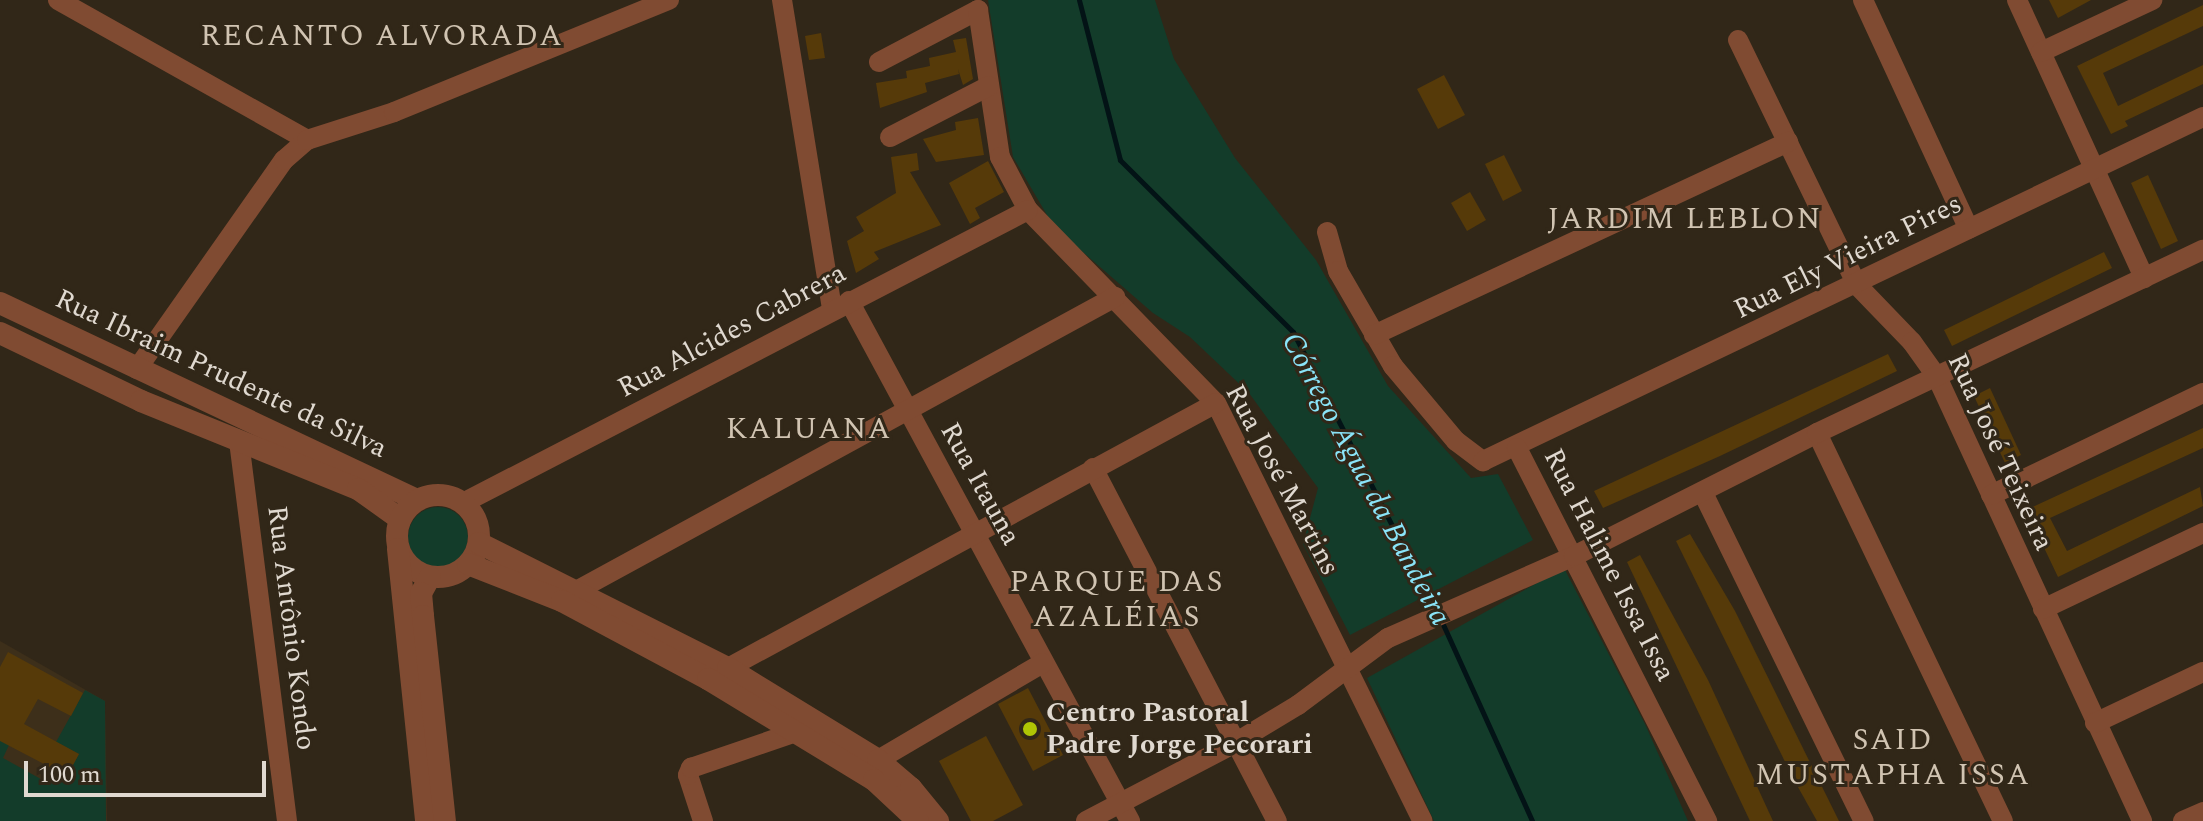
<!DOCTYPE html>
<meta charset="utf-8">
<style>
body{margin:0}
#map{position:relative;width:2203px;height:821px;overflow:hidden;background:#312718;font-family:Spectral,serif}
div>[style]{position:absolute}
.built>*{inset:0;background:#3d2f1a}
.green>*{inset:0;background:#133c2a}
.round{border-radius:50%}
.stream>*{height:5px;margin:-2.5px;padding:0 2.5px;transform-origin:2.5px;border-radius:2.5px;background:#031316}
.building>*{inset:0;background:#563a09}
.minor>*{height:20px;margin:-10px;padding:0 10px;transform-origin:10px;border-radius:10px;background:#804b32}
.tertiary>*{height:22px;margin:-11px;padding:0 11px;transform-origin:11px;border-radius:11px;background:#804b32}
.tertiary>.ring{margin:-11px;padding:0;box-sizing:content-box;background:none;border:22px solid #804b32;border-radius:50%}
.dots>*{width:22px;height:22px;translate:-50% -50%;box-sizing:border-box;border:4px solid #312718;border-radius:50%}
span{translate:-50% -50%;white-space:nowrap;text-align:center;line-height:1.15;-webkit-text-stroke:6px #312718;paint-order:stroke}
.street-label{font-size:28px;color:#e0d9d0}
.poi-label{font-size:28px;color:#e0d9d0;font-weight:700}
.left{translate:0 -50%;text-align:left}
.neighbourhood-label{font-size:30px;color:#d1c4b2;letter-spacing:2px}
.water-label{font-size:30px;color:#8ae4f8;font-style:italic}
.scale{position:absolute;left:24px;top:761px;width:242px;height:36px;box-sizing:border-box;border:4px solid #e0d9d0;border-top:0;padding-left:10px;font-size:24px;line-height:28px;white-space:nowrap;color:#e0d9d0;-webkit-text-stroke:6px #312718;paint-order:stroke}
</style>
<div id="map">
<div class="built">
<div style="clip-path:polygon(0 641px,105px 701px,107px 821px,73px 821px,0 777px)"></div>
</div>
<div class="green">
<div style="clip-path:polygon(988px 0,1155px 0,1174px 59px,1235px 158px,1316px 260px,1388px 386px,1471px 478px,1498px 474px,1533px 540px,1350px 635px,1303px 544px,1318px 488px,1249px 393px,1190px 337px,1153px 313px,1054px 227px,1013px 157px)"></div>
<div class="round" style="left:408px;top:507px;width:60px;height:60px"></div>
<div style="clip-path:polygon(1564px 568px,1645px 724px,1688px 821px,1434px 821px,1367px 678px)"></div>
<div style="clip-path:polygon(85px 690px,105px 701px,106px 821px,0 821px,0 740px,9px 745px,3px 758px,48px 783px,55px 770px,67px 776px,79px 754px,56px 742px)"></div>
</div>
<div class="stream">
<div style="left:1079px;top:0;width:165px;rotate:75.6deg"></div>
<div style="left:1120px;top:160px;width:244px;rotate:44.8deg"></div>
<div style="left:1293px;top:332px;width:314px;rotate:62.9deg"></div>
<div style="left:1441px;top:620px;width:221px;rotate:65.6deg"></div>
</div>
<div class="building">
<div style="clip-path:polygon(2049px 0,2091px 0,2058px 18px)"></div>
<div style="clip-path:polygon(2203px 5px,2203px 26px,2103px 73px,2118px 106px,2203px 65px,2203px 84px,2125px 121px,2128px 126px,2111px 134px,2077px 66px)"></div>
<div style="clip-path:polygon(821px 33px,825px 58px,809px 60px,805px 36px)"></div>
<div style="clip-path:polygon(966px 38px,973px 79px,963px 85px,958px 69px,959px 74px,925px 83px,927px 92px,880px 108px,876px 83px,907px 78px,906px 71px,930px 66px,929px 58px,956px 52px,953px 40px)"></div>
<div style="clip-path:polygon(1444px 75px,1465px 115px,1438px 129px,1417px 89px)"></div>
<div style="clip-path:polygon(978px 118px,984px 155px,936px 162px,923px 139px,956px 130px,955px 122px)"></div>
<div style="clip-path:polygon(917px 153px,919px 170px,910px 172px,941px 225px,874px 252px,879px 259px,856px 273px,847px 241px,864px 231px,856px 217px,896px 193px,891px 157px)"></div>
<div style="clip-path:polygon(1504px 155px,1522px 191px,1503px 201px,1485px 164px)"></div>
<div style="clip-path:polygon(988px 161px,1004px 192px,975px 208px,980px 218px,970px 224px,949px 183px)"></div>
<div style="clip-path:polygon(2148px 175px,2178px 241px,2161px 249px,2131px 183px)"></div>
<div style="clip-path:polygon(1470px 192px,1486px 220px,1467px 231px,1451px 203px)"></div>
<div style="clip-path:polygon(2104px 252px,2112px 268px,1952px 346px,1944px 330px)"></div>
<div style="clip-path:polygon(1888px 354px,1897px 371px,1720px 456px,1603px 508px,1594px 491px)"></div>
<div style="clip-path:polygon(1990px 388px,2021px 455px,2005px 463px,1974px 396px)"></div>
<div style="clip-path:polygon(2203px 428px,2203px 448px,2050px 518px,2067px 551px,2200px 487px,2203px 506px,2058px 577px,2026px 510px)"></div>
<div style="clip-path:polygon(1690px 534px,1735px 611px,1839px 821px,1817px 821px,1794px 780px,1676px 541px)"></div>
<div style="clip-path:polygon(1640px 555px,1708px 680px,1773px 821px,1750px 821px,1627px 562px)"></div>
<div style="clip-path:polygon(8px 652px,83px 693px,71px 716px,38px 699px,24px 724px,79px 754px,67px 776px,0 741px,0 667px)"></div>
<div style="clip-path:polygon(1028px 688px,1063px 755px,1033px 771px,998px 704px)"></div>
<div style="clip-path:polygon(986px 736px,1023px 805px,993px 821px,971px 821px,939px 761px)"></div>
</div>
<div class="minor">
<div style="left:58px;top:0;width:286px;rotate:29.3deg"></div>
<div style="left:782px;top:0;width:314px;rotate:80.8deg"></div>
<div style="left:1863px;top:0;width:252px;rotate:65.2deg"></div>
<div style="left:2017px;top:0;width:306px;rotate:65.4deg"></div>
<div style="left:1738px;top:40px;width:272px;rotate:64.1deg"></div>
<div style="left:1857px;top:285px;width:79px;rotate:46deg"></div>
<div style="left:1912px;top:342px;width:43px;rotate:54.5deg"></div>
<div style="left:1937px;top:377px;width:489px;rotate:65.2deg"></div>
<div style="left:2041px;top:52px;width:123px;rotate:-25.1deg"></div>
<div style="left:879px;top:62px;width:112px;rotate:-27.7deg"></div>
<div style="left:978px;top:10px;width:149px;rotate:81.5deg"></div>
<div style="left:1000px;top:157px;width:60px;rotate:62.2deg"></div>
<div style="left:1028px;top:210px;width:269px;rotate:45.8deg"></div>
<div style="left:1216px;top:403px;width:466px;rotate:63.7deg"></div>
<div style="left:890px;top:137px;width:111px;rotate:-27.3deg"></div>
<div style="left:1327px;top:232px;width:41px;rotate:74.2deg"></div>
<div style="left:1338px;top:271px;width:110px;rotate:59.9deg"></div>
<div style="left:1393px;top:366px;width:98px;rotate:50deg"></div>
<div style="left:1456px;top:441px;width:34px;rotate:37deg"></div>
<div style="left:1483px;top:461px;width:798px;rotate:-25.54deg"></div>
<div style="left:849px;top:301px;width:591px;rotate:61.61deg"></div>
<div style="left:1374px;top:335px;width:457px;rotate:-25deg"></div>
<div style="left:137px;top:369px;width:256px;rotate:-54.9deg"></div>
<div style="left:284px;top:160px;width:30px;rotate:-41deg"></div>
<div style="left:307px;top:140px;width:91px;rotate:-17.8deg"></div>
<div style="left:394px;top:112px;width:297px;rotate:-22.2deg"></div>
<div style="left:1817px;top:433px;width:430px;rotate:64.4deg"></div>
<div style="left:239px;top:441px;width:383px;rotate:82.8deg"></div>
<div style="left:1517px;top:448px;width:419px;rotate:63deg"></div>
<div style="left:1093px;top:468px;width:398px;rotate:62.5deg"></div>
<div style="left:1703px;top:493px;width:365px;rotate:63.9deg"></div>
<div style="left:1991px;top:495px;width:235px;rotate:-25.7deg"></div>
<div style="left:463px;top:503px;width:636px;rotate:-27.41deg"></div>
<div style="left:578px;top:590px;width:612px;rotate:-28.62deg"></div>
<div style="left:2043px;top:609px;width:177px;rotate:-25.4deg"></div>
<div style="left:728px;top:668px;width:555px;rotate:-28.5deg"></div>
<div style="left:2095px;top:723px;width:119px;rotate:-25.3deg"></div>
<div style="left:878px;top:760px;width:191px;rotate:-30.5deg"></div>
<div style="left:703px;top:821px;width:48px;rotate:-108.1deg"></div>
<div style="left:688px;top:775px;width:8px;rotate:-67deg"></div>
<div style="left:691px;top:768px;width:124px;rotate:-18.9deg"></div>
<div style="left:1086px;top:821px;width:168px;rotate:-27.6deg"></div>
<div style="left:1235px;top:743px;width:74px;rotate:-31.1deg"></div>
<div style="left:1298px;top:705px;width:112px;rotate:-36.7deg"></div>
<div style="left:1388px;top:638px;width:203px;rotate:-23.8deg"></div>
<div style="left:1574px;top:556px;width:272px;rotate:-26.8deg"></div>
<div style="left:1817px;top:433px;width:427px;rotate:-25.4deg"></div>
<div style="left:2183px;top:821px;width:22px;rotate:-24deg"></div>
</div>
<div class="tertiary">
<div style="left:0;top:303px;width:461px;rotate:25.3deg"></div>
<div style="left:0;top:333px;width:157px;rotate:25.7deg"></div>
<div style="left:141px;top:401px;width:234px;rotate:22.1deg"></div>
<div style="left:358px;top:489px;width:52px;rotate:35.5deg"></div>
<div class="ring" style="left:397px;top:495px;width:60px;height:60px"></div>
<div style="left:479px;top:543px;width:279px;rotate:26.7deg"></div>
<div style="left:728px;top:668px;width:176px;rotate:31.5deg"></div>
<div style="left:878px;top:760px;width:43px;rotate:40.3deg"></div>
<div style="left:911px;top:788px;width:43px;rotate:50.7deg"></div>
<div style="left:398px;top:549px;width:273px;rotate:84.1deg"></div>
<div style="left:468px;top:564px;width:101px;rotate:21.5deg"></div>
<div style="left:562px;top:601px;width:166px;rotate:28.1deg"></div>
<div style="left:708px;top:679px;width:194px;rotate:31.3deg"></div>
<div style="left:874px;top:780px;width:60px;rotate:43deg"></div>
<div style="left:430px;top:577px;width:18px;rotate:119deg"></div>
<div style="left:421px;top:593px;width:23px;rotate:85deg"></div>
<div style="left:423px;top:616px;width:206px;rotate:83.9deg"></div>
</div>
<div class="dots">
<div style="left:1030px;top:729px;background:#afc505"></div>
</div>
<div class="street-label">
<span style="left:1848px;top:257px;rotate:-26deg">Rua Ely Vieira Pires</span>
<span style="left:732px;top:331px;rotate:-28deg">Rua Alcides Cabrera</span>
<span style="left:221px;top:374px;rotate:25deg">Rua Ibraim Prudente da Silva</span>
<span style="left:2000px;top:452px;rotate:65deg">Rua José Teixeira</span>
<span style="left:1282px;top:480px;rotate:62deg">Rua José Martins</span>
<span style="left:980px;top:484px;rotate:61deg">Rua Itauna</span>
<span style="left:1609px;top:565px;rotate:63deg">Rua Halime Issa Issa</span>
<span style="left:291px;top:628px;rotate:83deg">Rua Antônio Kondo</span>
</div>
<div class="poi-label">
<span class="left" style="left:1046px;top:729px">Centro Pastoral<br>Padre Jorge Pecorari</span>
</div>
<div class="neighbourhood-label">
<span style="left:382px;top:36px">RECANTO ALVORADA</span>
<span style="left:1685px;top:219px">JARDIM LEBLON</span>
<span style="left:809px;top:429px">KALUANA</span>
<span style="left:1117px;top:599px">PARQUE DAS<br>AZALÉIAS</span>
<span style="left:1893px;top:757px">SAID<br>MUSTAPHA ISSA</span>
</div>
<div class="water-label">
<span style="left:1366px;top:479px;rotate:62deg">Córrego Água da Bandeira</span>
</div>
<div class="scale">100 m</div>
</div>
